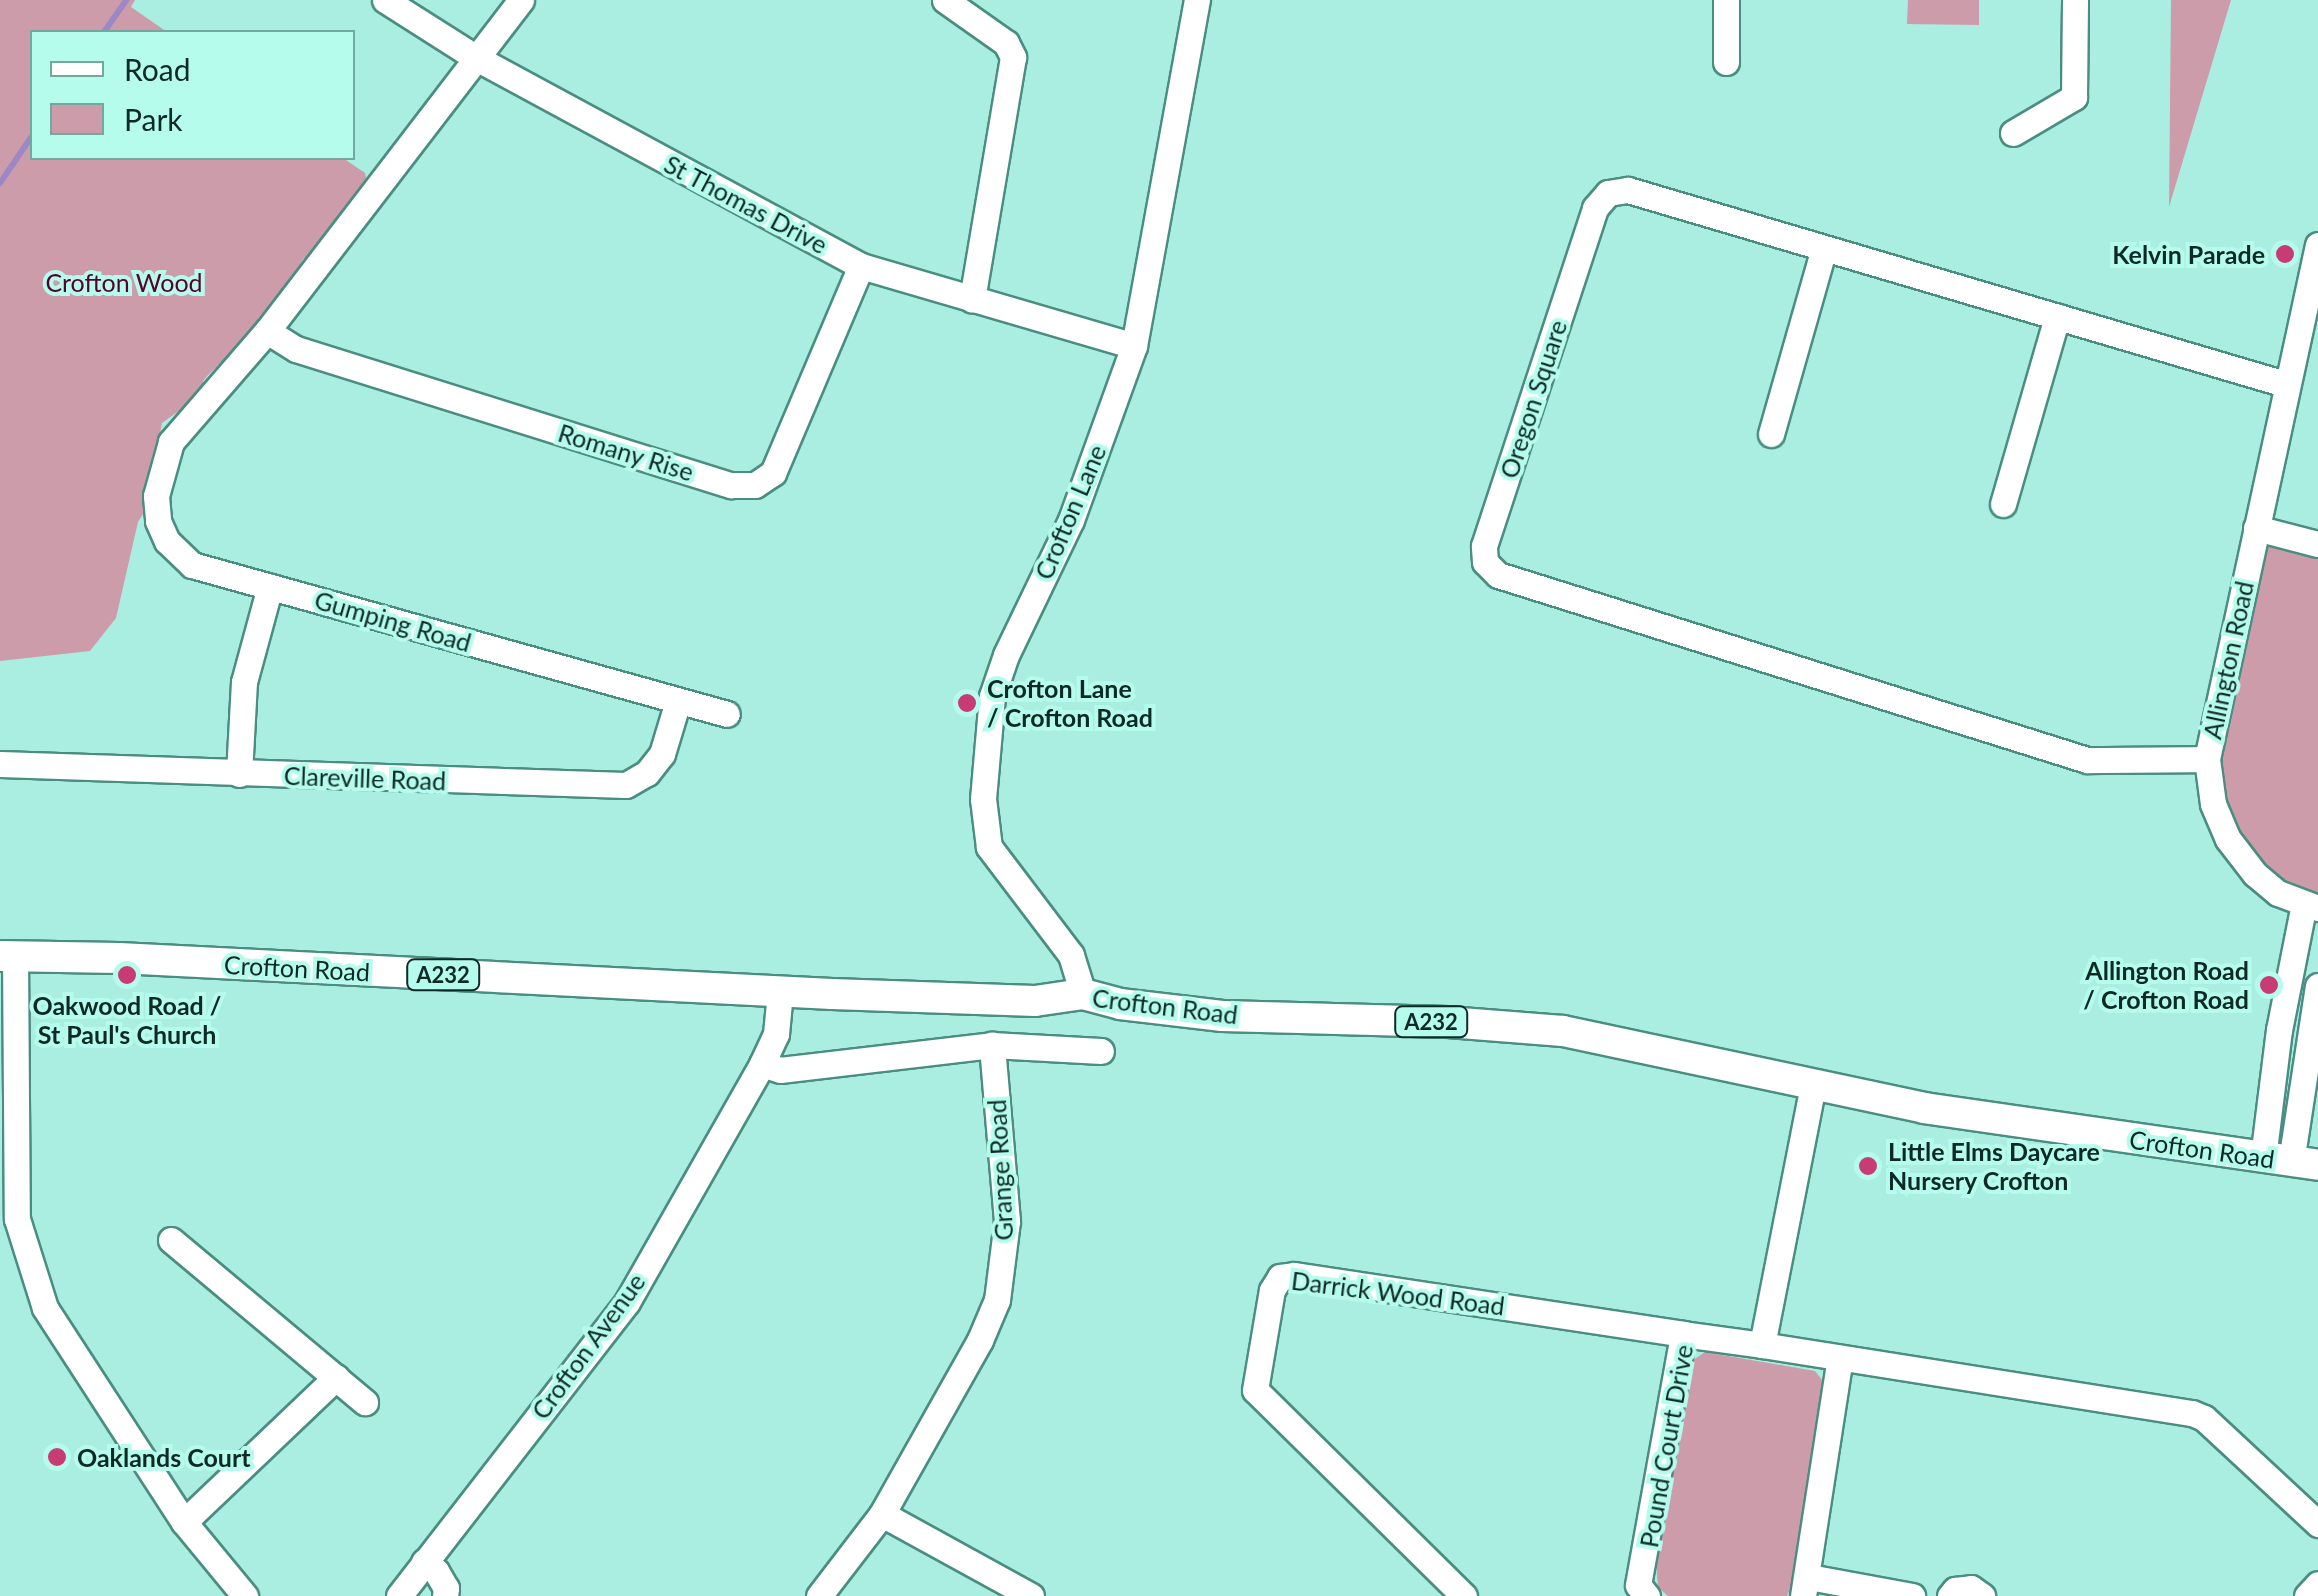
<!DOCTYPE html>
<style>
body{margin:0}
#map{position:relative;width:2318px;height:1596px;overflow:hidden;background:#a9eee0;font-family:Lato,sans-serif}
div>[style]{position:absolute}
.green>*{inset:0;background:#cd9caa}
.stream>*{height:6px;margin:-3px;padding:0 3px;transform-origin:3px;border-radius:3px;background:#9d87c5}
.roads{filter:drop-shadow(2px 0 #4a8d81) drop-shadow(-2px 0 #4a8d81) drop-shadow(0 2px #4a8d81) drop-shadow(0 -2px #4a8d81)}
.minor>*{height:25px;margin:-12.5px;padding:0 12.5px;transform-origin:12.5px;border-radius:12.5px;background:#fff}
.major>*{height:30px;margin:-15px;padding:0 15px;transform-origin:15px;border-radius:15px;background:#fff}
.dots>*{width:28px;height:28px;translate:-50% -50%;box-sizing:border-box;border:5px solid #b6fced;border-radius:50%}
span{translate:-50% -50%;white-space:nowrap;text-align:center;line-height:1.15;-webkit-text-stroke:8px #b6fced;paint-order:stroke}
.shield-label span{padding:2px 8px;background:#b6fced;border:2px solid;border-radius:8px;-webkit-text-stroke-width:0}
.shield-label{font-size:22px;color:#0d2a25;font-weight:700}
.street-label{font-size:25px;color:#0d2a25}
.poi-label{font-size:25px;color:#0d2a25;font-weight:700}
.right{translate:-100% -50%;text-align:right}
.left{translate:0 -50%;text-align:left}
.park-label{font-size:25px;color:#5a002c}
.legend{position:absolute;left:30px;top:30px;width:325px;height:130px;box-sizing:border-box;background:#b6fced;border:2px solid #72a89d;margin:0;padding:12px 18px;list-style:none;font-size:30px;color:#0d2a25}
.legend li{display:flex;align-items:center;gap:20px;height:50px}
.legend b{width:50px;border:2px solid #72a89d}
</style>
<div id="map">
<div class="green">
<div style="clip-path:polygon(0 0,135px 0,131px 7px,167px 32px,32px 32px,32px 158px,343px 158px,365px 173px,367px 183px,310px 257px,303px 259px,300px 265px,305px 277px,245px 345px,236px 348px,208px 375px,203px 381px,205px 388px,191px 402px,162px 423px,146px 509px,138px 522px,116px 618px,90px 651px,0 661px)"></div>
<div style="clip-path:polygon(1908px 0,1979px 0,1979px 25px,1907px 24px)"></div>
<div style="clip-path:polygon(2171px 0,2231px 0,2169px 207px)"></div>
<div style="clip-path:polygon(2270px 545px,2318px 558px,2318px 893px,2255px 868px,2228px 837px,2210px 758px,2255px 550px)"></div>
<div style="clip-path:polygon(1705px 1352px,1815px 1371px,1822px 1380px,1825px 1391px,1794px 1580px,1787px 1596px,1668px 1596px,1658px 1587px,1656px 1562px,1689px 1363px)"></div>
</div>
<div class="stream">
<div style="left:104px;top:32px;width:39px;rotate:-55deg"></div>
<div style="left:0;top:183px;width:57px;rotate:-55.8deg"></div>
</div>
<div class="roads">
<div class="minor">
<div style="left:385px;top:0;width:110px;rotate:32.4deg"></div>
<div style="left:478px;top:59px;width:435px;rotate:28.4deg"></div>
<div style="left:861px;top:266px;width:284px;rotate:16.3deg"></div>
<div style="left:521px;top:0;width:417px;rotate:127.5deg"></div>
<div style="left:267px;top:331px;width:147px;rotate:130.9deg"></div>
<div style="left:171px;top:442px;width:56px;rotate:105.5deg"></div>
<div style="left:156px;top:496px;width:25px;rotate:85deg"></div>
<div style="left:158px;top:521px;width:22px;rotate:66deg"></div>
<div style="left:167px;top:541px;width:35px;rotate:44deg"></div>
<div style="left:192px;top:565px;width:555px;rotate:15.56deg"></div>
<div style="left:945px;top:0;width:75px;rotate:35.2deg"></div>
<div style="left:1006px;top:43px;width:16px;rotate:63deg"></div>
<div style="left:1013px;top:57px;width:246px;rotate:99.6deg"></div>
<div style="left:1726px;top:62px;width:62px;rotate:-90deg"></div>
<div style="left:2013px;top:133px;width:71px;rotate:-30.5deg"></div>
<div style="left:2074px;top:97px;width:97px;rotate:-89.4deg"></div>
<div style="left:2318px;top:245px;width:526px;rotate:102.19deg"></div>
<div style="left:2207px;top:759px;width:45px;rotate:82.4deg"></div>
<div style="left:2213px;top:804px;width:38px;rotate:67deg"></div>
<div style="left:2228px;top:839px;width:44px;rotate:52.4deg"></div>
<div style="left:2255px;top:874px;width:30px;rotate:40deg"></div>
<div style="left:2278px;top:893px;width:43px;rotate:20.6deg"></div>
<div style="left:267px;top:331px;width:34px;rotate:32deg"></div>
<div style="left:296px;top:349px;width:456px;rotate:17.4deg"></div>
<div style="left:731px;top:485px;width:24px"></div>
<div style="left:755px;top:485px;width:22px;rotate:-34deg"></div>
<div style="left:773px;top:473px;width:225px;rotate:-67deg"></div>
<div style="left:1771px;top:434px;width:193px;rotate:-74.1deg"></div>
<div style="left:2003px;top:504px;width:195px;rotate:-73.9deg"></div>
<div style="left:2256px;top:528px;width:64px;rotate:14.5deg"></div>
<div style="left:2207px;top:759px;width:120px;rotate:179.5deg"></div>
<div style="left:2087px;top:760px;width:617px;rotate:-162.56deg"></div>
<div style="left:1498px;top:575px;width:18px;rotate:-135deg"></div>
<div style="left:1485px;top:562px;width:16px;rotate:-94deg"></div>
<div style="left:1484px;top:546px;width:356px;rotate:-71.8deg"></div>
<div style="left:1595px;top:208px;width:20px;rotate:-49deg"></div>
<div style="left:1608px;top:193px;width:20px;rotate:-9deg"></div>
<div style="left:1628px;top:190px;width:685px;rotate:16.45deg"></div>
<div style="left:0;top:764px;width:626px;rotate:1.92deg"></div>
<div style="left:626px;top:785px;width:24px;rotate:-30deg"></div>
<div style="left:647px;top:773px;width:24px;rotate:-52deg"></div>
<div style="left:662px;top:754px;width:55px;rotate:-73.2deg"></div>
<div style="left:239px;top:774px;width:92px;rotate:-86.9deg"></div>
<div style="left:244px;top:682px;width:99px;rotate:-74.8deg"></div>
<div style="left:15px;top:955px;width:264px;rotate:89.6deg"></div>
<div style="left:17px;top:1219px;width:93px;rotate:72.5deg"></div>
<div style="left:45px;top:1308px;width:255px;rotate:57deg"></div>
<div style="left:184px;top:1522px;width:96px;rotate:50.5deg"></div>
<div style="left:1083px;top:994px;width:41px;rotate:-107.1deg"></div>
<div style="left:1071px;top:955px;width:136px;rotate:-127.2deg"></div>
<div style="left:989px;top:847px;width:48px;rotate:-97.1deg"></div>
<div style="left:983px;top:799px;width:103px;rotate:-85deg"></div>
<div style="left:992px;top:696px;width:43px;rotate:-71.1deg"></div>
<div style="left:1006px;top:655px;width:150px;rotate:-64.3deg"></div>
<div style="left:1071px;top:520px;width:185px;rotate:-70.1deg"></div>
<div style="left:1134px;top:346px;width:352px;rotate:-79.7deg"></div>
<div style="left:762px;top:1064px;width:19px;rotate:18deg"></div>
<div style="left:780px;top:1070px;width:213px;rotate:-6.7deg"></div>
<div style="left:992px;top:1045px;width:109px;rotate:3.2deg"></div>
<div style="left:2263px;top:1158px;width:129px;rotate:-82.9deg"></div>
<div style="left:2279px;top:1030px;width:128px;rotate:-78.8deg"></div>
<div style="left:2291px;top:1162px;width:178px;rotate:-81.3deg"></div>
<div style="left:171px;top:1240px;width:253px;rotate:39.9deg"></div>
<div style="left:1762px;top:1345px;width:435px;rotate:9deg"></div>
<div style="left:2192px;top:1413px;width:13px;rotate:23deg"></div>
<div style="left:2204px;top:1418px;width:156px;rotate:42.9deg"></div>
<div style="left:882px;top:1514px;width:170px;rotate:28.8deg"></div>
<div style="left:184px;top:1522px;width:210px;rotate:-43.6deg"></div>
<div style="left:424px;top:1562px;width:15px;rotate:37deg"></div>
<div style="left:436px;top:1571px;width:20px;rotate:60deg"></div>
<div style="left:446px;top:1588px;width:8px;rotate:97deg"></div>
<div style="left:1809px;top:1577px;width:105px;rotate:10.5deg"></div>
<div style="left:399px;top:1596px;width:372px;rotate:-52.2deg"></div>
<div style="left:627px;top:1302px;width:274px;rotate:-60.4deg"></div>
<div style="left:762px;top:1064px;width:33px;rotate:-65deg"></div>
<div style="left:776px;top:1034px;width:42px;rotate:-84.6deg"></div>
<div style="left:819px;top:1596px;width:103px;rotate:-52.5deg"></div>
<div style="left:882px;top:1514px;width:200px;rotate:-60.6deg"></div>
<div style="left:980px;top:1340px;width:43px;rotate:-67deg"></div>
<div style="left:997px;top:1300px;width:80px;rotate:-82.8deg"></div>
<div style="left:1007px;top:1221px;width:177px;rotate:-94.9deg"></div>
<div style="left:1464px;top:1596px;width:293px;rotate:-135.4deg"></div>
<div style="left:1255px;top:1390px;width:101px;rotate:-80.4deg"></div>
<div style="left:1272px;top:1290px;width:15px;rotate:-58deg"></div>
<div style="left:1280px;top:1277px;width:14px;rotate:-8deg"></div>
<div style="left:1294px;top:1275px;width:393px;rotate:8.6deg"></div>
<div style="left:1647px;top:1596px;width:14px;rotate:-129deg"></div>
<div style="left:1638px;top:1585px;width:255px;rotate:-79.8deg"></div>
<div style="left:1683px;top:1334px;width:80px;rotate:7.9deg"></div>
<div style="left:1762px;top:1345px;width:265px;rotate:-78.9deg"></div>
<div style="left:1803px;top:1596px;width:241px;rotate:-81.2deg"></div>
<div style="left:1950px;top:1596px;width:8px;rotate:-50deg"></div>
<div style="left:1955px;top:1590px;width:16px;rotate:-7deg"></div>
<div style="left:1971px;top:1588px;width:14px;rotate:36deg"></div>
<div style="left:2307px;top:1596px;width:16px;rotate:-47deg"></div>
</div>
<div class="major">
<div style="left:0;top:956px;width:119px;rotate:1deg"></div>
<div style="left:119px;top:958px;width:714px;rotate:2.89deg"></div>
<div style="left:832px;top:994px;width:203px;rotate:2deg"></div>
<div style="left:1035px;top:1001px;width:49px;rotate:-8.3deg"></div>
<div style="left:1083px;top:994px;width:38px;rotate:15deg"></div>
<div style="left:1120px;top:1004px;width:103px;rotate:6.7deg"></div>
<div style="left:1222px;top:1016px;width:226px;rotate:1.5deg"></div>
<div style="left:1448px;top:1022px;width:115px;rotate:4.5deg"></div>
<div style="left:1563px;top:1031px;width:369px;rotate:12deg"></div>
<div style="left:1924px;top:1108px;width:398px;rotate:8.2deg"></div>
</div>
</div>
<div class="dots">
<div style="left:2285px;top:254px;background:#c63c73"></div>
<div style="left:967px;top:703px;background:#c63c73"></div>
<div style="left:127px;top:975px;background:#c63c73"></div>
<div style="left:2269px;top:985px;background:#c63c73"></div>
<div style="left:1868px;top:1166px;background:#c63c73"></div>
<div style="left:57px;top:1457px;background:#c63c73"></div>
</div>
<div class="shield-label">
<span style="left:443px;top:975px">A232</span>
<span style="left:1431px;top:1022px">A232</span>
</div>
<div class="street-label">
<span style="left:746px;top:204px;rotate:28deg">St Thomas Drive</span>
<span style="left:1533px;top:399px;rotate:-72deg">Oregon Square</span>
<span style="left:626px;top:452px;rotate:17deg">Romany Rise</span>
<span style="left:1070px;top:512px;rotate:-67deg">Crofton Lane</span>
<span style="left:393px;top:621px;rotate:16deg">Gumping Road</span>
<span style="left:2228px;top:660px;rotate:-78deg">Allington Road</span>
<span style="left:365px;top:778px;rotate:2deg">Clareville Road</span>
<span style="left:297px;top:968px;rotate:3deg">Crofton Road</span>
<span style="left:1165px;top:1006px;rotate:7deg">Crofton Road</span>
<span style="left:2202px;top:1149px;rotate:8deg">Crofton Road</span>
<span style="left:1000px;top:1170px;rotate:-93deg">Grange Road</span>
<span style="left:1398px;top:1293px;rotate:7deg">Darrick Wood Road</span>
<span style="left:588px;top:1346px;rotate:-54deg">Crofton Avenue</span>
<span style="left:1666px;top:1446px;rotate:-80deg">Pound Court Drive</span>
</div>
<div class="poi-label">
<span class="right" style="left:2265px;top:254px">Kelvin Parade</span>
<span class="left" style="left:987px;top:703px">Crofton Lane<br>/ Crofton Road</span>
<span class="right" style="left:2249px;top:985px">Allington Road<br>/ Crofton Road</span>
<span style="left:127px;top:1020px">Oakwood Road /<br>St Paul's Church</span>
<span class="left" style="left:1888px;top:1166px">Little Elms Daycare<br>Nursery Crofton</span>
<span class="left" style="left:77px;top:1457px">Oaklands Court</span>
</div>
<div class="park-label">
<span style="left:124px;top:282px">Crofton Wood</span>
</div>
<ul class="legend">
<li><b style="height:12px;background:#fff"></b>Road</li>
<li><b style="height:28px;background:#cd9caa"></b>Park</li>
</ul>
</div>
